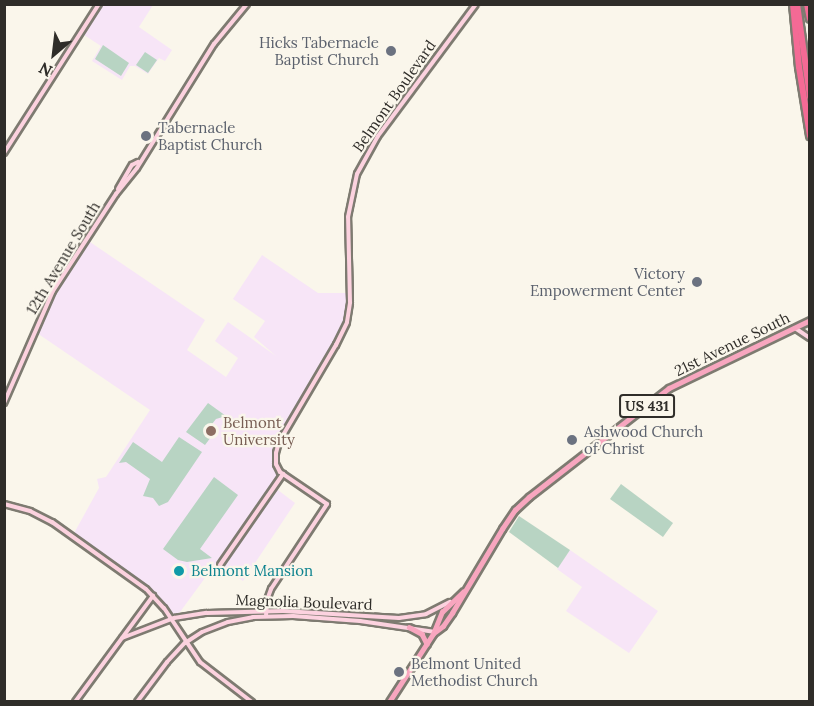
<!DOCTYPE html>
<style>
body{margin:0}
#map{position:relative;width:814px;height:706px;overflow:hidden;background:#faf6eb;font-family:Lora,serif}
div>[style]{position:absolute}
.education>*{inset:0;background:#f7e5f7}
.green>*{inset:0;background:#b8d4c3}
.roads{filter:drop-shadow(2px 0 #7e7b71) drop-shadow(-2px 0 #7e7b71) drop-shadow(0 2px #7e7b71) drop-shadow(0 -2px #7e7b71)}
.secondary>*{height:4px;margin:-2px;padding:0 2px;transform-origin:2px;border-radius:2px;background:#fcd2df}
.primary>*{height:4.5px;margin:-2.25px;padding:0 2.25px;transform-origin:2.25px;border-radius:2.25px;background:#f8a6bf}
.highway>*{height:6px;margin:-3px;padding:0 3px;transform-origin:3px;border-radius:3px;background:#f46a95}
.dots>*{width:16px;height:16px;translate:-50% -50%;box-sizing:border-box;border:3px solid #faf6eb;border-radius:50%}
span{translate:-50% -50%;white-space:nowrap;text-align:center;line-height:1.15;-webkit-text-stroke:4.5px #faf6eb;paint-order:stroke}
.shield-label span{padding:2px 4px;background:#faf6eb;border:2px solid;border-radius:4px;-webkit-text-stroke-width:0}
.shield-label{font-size:14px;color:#2f2d29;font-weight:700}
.worship-label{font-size:15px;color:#5b616d}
.right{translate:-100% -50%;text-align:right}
.left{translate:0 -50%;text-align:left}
.street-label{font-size:15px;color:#2f2d29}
.education-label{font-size:15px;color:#785e54}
.culture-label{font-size:15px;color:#0d838f}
.frame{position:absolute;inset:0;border:6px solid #2f2d29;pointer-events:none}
.north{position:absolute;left:24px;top:24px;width:60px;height:60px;-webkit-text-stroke:4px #faf6eb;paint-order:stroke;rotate:208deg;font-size:16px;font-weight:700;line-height:24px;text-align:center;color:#2f2d29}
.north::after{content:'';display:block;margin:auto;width:21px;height:27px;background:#2f2d29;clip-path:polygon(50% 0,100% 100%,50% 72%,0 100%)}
</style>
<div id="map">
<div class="education">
<div style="clip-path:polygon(99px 5px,153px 5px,139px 27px,172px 50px,165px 61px,159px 58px,148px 74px,135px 66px,130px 66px,122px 80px,92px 61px,101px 46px,81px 33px)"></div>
<div style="clip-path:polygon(87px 240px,205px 320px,187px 350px,226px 377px,238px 358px,215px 341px,228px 322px,276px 356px,254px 337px,265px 321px,233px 299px,262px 255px,318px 293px,350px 293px,349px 307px,343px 332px,276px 450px,277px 466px,283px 474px,274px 487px,295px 503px,243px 581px,216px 563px,180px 612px,170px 617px,146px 589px,73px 535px,99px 488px,97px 479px,106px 477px,150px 410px,34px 331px,42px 311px)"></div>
<div style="clip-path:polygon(570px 550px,658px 611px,629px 653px,566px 611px,582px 587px,557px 569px)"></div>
</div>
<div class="green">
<div style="clip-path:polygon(103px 45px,129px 63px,121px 76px,95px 59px)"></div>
<div style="clip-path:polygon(145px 52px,157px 60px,148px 73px,136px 65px)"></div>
<div style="clip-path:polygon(208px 403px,226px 416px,216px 419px,212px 424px,214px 433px,205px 445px,186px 432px)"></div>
<div style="clip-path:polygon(179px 437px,202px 452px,168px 502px,159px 506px,153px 498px,143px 496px,150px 479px,126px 462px,119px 463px,133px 442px,162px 462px)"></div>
<div style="clip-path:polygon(214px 477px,238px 495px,200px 549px,212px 558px,187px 562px,178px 560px,163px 549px)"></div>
<div style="clip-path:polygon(621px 484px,673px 523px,663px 537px,610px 499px)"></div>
<div style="clip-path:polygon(519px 516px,570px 550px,558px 568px,509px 532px)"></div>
</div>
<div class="roads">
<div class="secondary">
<div style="left:4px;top:153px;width:177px;rotate:-57.5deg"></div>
<div style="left:118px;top:189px;width:28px;rotate:-60deg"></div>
<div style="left:132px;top:165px;width:7px;rotate:-27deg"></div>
<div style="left:795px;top:328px;width:18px;rotate:34deg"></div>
<div style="left:4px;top:403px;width:122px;rotate:-66.4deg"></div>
<div style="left:53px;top:291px;width:116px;rotate:-57deg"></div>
<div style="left:116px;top:194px;width:33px;rotate:-51deg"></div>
<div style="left:137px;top:168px;width:146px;rotate:-58.2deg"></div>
<div style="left:214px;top:44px;width:52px;rotate:-50.5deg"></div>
<div style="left:4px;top:504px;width:27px;rotate:15deg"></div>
<div style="left:30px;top:511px;width:25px;rotate:27deg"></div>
<div style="left:52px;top:522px;width:115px;rotate:35.5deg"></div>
<div style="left:146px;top:589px;width:26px;rotate:47deg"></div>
<div style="left:164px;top:608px;width:65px;rotate:56.3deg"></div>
<div style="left:200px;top:662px;width:66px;rotate:37.6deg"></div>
<div style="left:220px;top:565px;width:111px;rotate:-55.3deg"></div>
<div style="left:266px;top:616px;width:16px;rotate:-86deg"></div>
<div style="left:267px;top:600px;width:12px;rotate:-70deg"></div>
<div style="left:271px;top:589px;width:102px;rotate:-56.6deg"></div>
<div style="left:327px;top:504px;width:57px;rotate:-145.8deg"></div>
<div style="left:280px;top:472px;width:9px;rotate:-117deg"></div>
<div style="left:276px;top:464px;width:11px;rotate:-90deg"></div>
<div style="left:276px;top:453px;width:11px;rotate:-75deg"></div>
<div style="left:279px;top:442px;width:113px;rotate:-59.6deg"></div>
<div style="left:336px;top:345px;width:25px;rotate:-64deg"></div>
<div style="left:347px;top:322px;width:20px;rotate:-81deg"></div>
<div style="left:350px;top:302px;width:85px;rotate:-91.3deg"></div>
<div style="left:348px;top:217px;width:44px;rotate:-78.2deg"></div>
<div style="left:357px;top:174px;width:43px;rotate:-61.1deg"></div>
<div style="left:378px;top:136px;width:164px;rotate:-53.4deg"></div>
<div style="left:122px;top:638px;width:56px;rotate:-21deg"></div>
<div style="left:174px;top:618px;width:33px;rotate:-9deg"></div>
<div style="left:207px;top:613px;width:76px;rotate:-1.5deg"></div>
<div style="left:283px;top:611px;width:116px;rotate:3.5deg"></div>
<div style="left:399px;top:618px;width:27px;rotate:-8deg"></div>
<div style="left:426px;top:614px;width:27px;rotate:-27deg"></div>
<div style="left:75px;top:702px;width:132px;rotate:-53.7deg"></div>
<div style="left:137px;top:702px;width:50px;rotate:-53.1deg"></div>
<div style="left:167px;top:662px;width:26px;rotate:-47deg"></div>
<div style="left:185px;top:643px;width:20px;rotate:-33deg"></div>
<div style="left:202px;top:632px;width:28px;rotate:-21deg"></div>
<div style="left:228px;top:622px;width:25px;rotate:-11deg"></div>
<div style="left:253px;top:617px;width:40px;rotate:-1.4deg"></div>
<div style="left:293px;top:616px;width:67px;rotate:4.3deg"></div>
<div style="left:360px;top:621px;width:76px;rotate:8.3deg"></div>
</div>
<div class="primary">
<div style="left:409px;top:627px;width:15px;rotate:28deg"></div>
<div style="left:422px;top:634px;width:11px;rotate:63deg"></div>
<div style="left:435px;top:632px;width:10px;rotate:-37deg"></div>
<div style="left:443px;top:626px;width:16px;rotate:-55deg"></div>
<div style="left:452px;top:613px;width:98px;rotate:-59.2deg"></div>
<div style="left:502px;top:529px;width:23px;rotate:-56deg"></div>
<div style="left:515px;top:510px;width:19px;rotate:-43deg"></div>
<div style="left:529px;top:497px;width:177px;rotate:-37.9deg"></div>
<div style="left:669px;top:388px;width:157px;rotate:-25.7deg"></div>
<div style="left:389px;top:702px;width:81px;rotate:-57.1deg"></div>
<div style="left:433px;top:634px;width:24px;rotate:-68deg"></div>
<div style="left:442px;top:612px;width:29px;rotate:-44deg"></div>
</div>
<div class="highway">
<div style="left:793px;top:4px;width:63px;rotate:84.6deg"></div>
<div style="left:799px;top:67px;width:70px;rotate:80.9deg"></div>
<div style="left:797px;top:4px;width:94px;rotate:82deg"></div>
<div style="left:807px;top:4px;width:15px;rotate:79deg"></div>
</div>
</div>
<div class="dots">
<div style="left:391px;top:51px;background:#6b7280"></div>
<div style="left:146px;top:136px;background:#6b7280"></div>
<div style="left:697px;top:282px;background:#6b7280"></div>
<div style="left:211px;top:431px;background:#8d6e63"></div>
<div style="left:572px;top:440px;background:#6b7280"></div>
<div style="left:179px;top:571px;background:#0f9aa8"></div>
<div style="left:399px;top:672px;background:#6b7280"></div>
</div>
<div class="shield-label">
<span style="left:647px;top:406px">US 431</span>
</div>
<div class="worship-label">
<span class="right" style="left:379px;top:51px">Hicks Tabernacle<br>Baptist Church</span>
<span class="left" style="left:158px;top:136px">Tabernacle<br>Baptist Church</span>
<span class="right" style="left:685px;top:282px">Victory<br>Empowerment Center</span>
<span class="left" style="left:584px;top:440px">Ashwood Church<br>of Christ</span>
<span class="left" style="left:411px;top:672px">Belmont United<br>Methodist Church</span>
</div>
<div class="street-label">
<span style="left:394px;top:96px;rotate:-55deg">Belmont Boulevard</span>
<span style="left:63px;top:258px;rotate:-59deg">12th Avenue South</span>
<span style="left:732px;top:344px;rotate:-26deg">21st Avenue South</span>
<span style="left:304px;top:602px;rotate:2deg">Magnolia Boulevard</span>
</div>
<div class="education-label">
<span class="left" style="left:223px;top:431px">Belmont<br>University</span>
</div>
<div class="culture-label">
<span class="left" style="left:191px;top:571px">Belmont Mansion</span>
</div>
<div class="frame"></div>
<div class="north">N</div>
</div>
